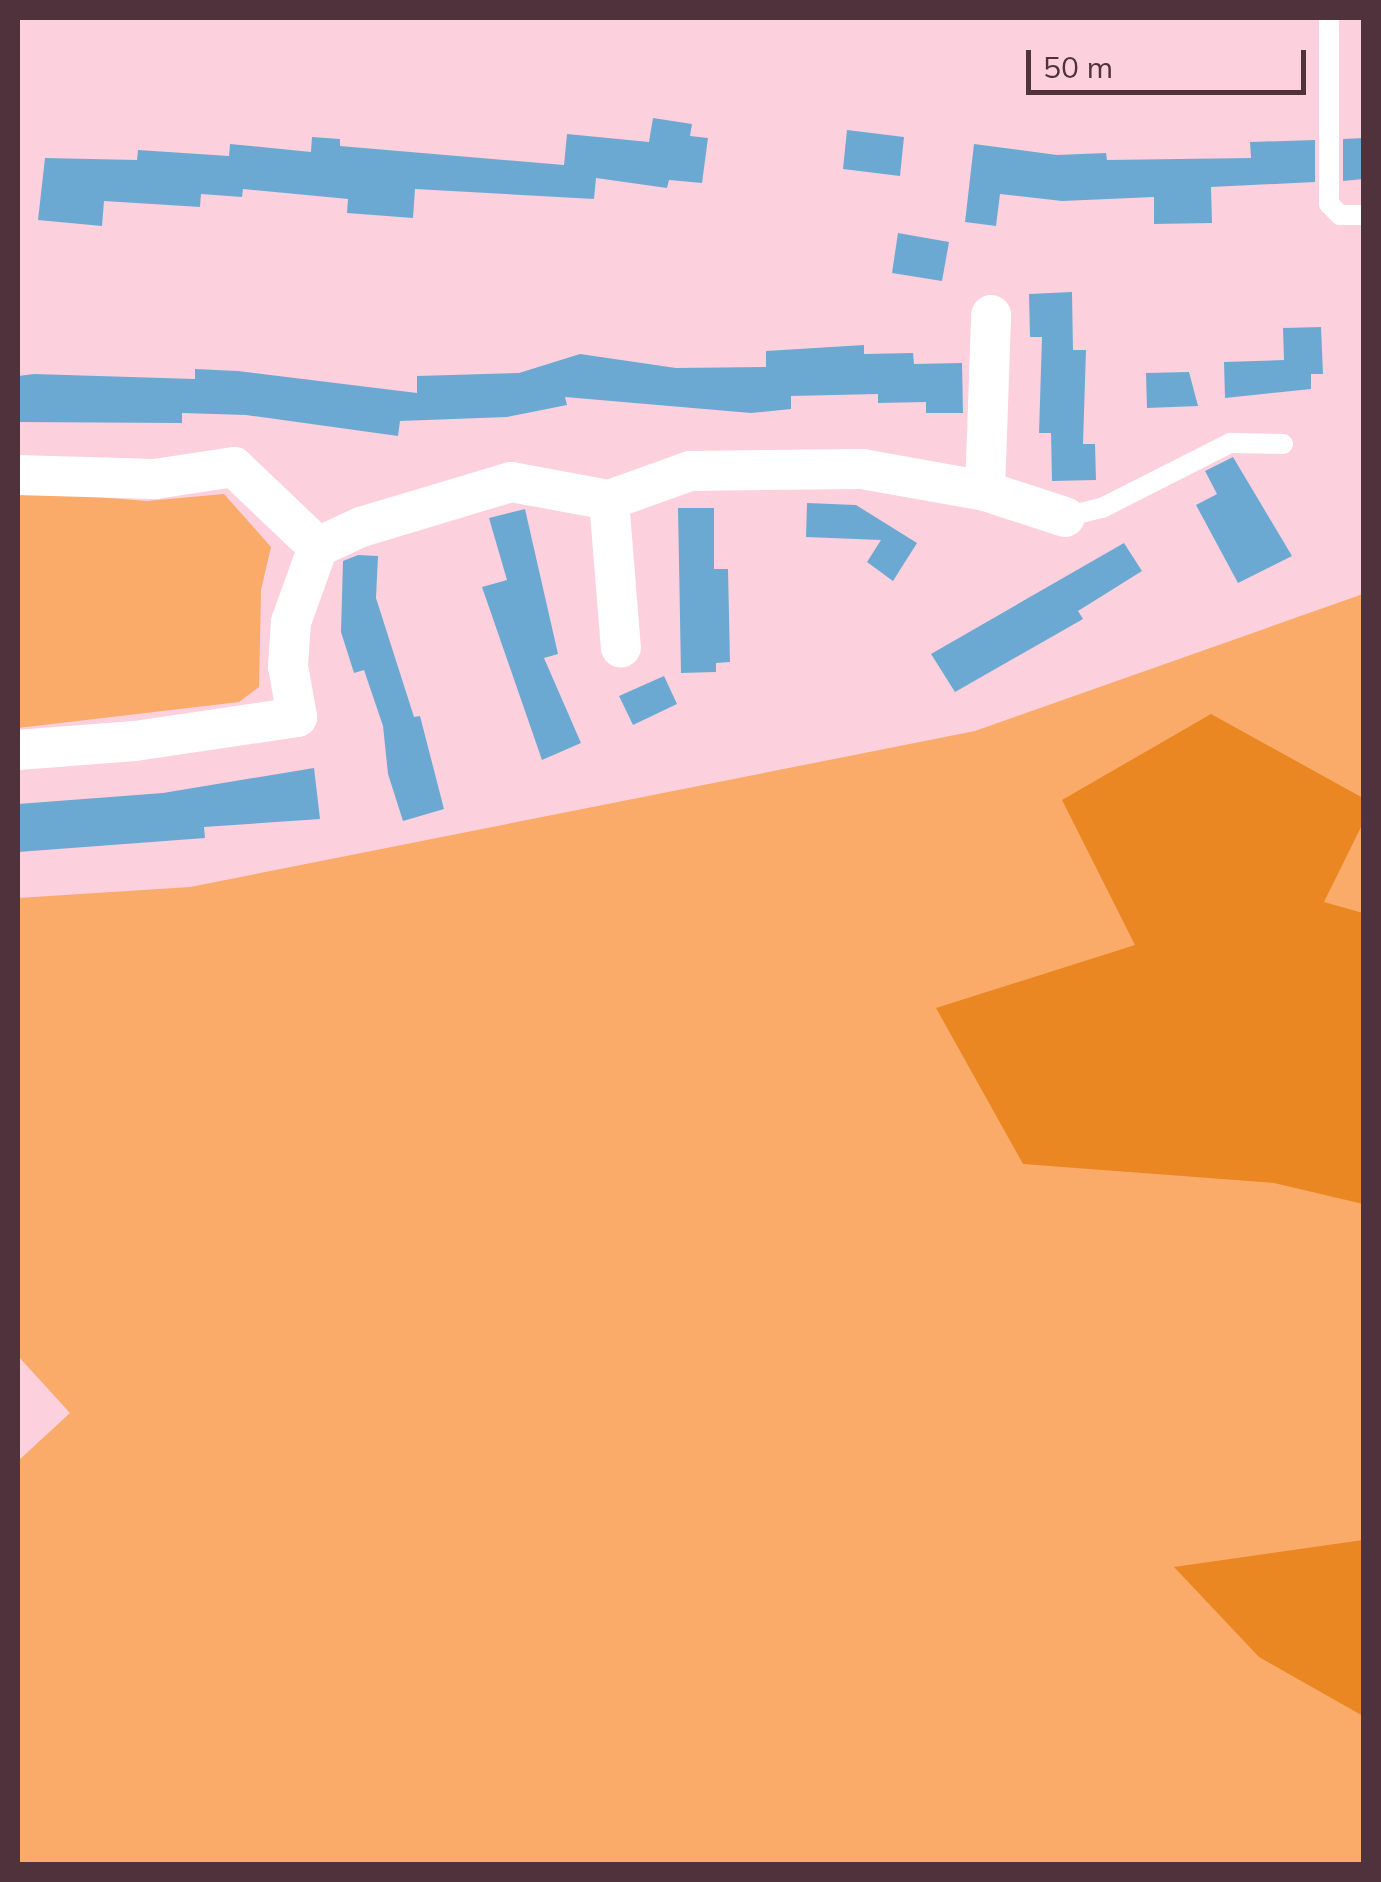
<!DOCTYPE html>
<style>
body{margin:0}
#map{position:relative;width:1381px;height:1882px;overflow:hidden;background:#fdd0dd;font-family:Mulish,sans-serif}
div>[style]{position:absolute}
.green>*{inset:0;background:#faab6a}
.forest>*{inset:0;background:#eb8722}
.building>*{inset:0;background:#6ca9d2}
.lane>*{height:20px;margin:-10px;padding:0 10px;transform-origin:10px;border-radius:10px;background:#fff}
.street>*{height:40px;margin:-20px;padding:0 20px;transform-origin:20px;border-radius:20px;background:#fff}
span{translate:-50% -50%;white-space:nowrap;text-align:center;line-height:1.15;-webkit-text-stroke:8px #fdd0dd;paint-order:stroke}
.frame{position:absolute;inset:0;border:20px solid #4f323b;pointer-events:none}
.scale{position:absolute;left:1026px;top:50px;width:280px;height:45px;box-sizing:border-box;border:5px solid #4f323b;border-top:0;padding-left:12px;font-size:30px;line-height:35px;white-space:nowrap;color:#4f323b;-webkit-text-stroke:8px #fdd0dd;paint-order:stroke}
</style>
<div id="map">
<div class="green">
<div style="clip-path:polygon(18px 491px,147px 501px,224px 494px,271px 547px,261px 590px,259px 687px,239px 702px,18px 728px)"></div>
<div style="clip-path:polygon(1363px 594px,1363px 1864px,18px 1864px,18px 1461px,70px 1413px,18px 1356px,18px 898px,190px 887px,975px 731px)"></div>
</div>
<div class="forest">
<div style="clip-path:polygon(1211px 714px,1363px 798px,1363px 823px,1324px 902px,1363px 913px,1363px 1204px,1274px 1183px,1023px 1164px,936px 1008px,1135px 945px,1062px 800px)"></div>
<div style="clip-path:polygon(1363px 1540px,1363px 1716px,1259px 1657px,1174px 1567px)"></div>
</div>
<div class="building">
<div style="clip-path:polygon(653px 118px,692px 124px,690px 136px,708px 138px,702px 183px,669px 180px,667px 188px,596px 178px,594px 199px,415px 189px,413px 218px,347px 213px,348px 199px,243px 189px,242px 197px,201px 194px,200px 207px,104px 201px,102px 226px,38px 220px,45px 158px,137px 160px,138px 150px,229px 156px,230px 144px,311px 152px,312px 137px,340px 139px,340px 146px,564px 165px,567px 134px,649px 142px)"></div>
<div style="clip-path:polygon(847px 130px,904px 137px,900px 176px,843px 169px)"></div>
<div style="clip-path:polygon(1364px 138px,1364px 179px,1343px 181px,1343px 139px)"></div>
<div style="clip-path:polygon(1315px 140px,1315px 182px,1211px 187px,1212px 223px,1154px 224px,1154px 197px,1062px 201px,1000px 194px,996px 226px,965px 222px,974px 144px,1057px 155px,1106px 153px,1107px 160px,1251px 158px,1250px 142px)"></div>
<div style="clip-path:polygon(898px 233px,949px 242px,942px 281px,892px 273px)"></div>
<div style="clip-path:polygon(1072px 292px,1073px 350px,1086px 350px,1083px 444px,1095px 444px,1096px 480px,1052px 481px,1051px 433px,1039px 433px,1042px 337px,1030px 337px,1029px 294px)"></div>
<div style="clip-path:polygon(1321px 327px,1323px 374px,1311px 374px,1311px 389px,1225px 398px,1224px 362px,1284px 360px,1283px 328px)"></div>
<div style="clip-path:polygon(864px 345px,864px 354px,913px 353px,914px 364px,962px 363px,963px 413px,926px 413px,926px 402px,878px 403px,878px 394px,791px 396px,791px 409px,751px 413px,565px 397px,567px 405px,507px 417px,400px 421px,398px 436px,246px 415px,182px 413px,182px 423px,18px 422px,18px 376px,34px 374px,195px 379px,195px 369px,238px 371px,417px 393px,417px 376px,519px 373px,580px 354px,676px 368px,766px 367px,766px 351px)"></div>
<div style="clip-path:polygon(1189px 372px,1198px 406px,1147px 408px,1146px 373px)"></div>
<div style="clip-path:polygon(1233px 457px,1292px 556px,1238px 583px,1196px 505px,1217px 494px,1205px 471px)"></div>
<div style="clip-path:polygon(807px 503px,856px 505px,917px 543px,893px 581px,867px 562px,881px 540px,806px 537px)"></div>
<div style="clip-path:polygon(678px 508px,714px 508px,714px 569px,728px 569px,730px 662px,716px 663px,716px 672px,681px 673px)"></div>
<div style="clip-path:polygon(525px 509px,558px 654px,544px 658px,581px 743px,542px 760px,482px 587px,507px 580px,489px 518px)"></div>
<div style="clip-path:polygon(1124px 543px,1142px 571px,1078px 611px,1083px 619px,955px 692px,931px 654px)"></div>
<div style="clip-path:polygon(358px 555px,378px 556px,376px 598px,414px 717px,420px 716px,444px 809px,403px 821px,388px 774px,383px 726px,364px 670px,354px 673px,341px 632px,343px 561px)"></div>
<div style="clip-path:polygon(664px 676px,677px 704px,633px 725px,619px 696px)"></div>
<div style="clip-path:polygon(314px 768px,320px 819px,204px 827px,205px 838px,18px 852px,18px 804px,163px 793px)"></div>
</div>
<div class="lane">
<div style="left:1329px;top:18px;width:186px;rotate:90deg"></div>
<div style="left:1329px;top:204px;width:16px;rotate:45deg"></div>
<div style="left:1340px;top:215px;width:24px"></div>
<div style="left:1065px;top:517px;width:38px;rotate:-14deg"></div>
<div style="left:1102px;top:508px;width:144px;rotate:-26.9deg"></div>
<div style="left:1230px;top:443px;width:53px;rotate:1.1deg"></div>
</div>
<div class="street">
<div style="left:18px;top:475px;width:137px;rotate:1.7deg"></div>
<div style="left:155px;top:479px;width:80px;rotate:-8.6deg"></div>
<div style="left:234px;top:467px;width:116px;rotate:43.6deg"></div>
<div style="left:985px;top:491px;width:176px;rotate:-88deg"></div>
<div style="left:609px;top:500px;width:148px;rotate:85.4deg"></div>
<div style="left:18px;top:750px;width:117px;rotate:-4.4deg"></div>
<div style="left:135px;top:741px;width:164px;rotate:-8.4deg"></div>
<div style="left:297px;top:717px;width:52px;rotate:-100deg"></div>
<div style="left:288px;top:666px;width:44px;rotate:-86.1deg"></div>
<div style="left:291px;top:622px;width:80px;rotate:-70.2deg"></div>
<div style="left:318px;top:547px;width:47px;rotate:-24.9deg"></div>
<div style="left:361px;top:527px;width:157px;rotate:-16.7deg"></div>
<div style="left:511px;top:482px;width:100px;rotate:10.4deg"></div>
<div style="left:609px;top:500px;width:86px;rotate:-19.7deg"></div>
<div style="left:690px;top:471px;width:172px;rotate:-0.7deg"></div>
<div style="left:862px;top:469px;width:125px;rotate:10.1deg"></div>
<div style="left:985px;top:491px;width:84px;rotate:18deg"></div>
</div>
<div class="frame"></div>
<div class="scale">50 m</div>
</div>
